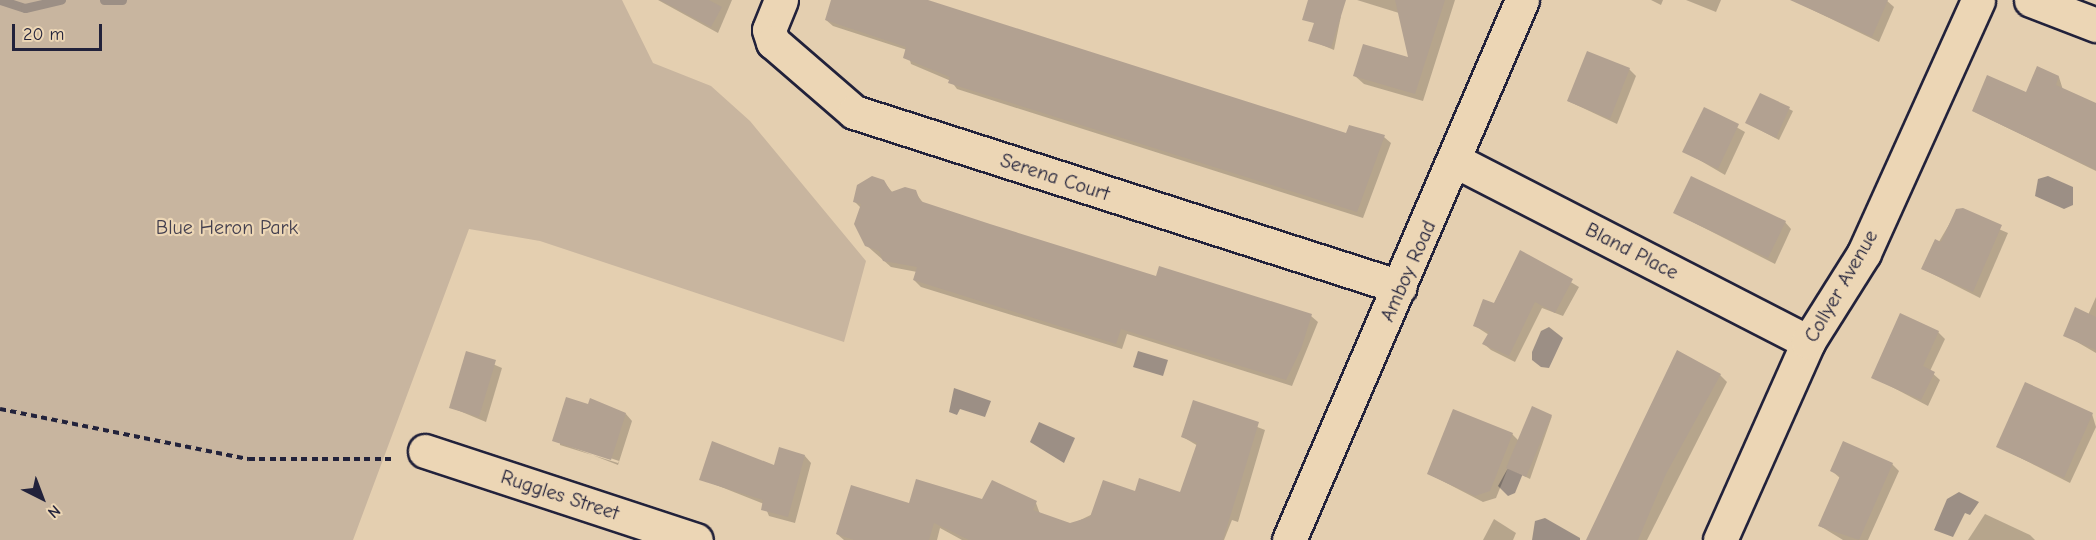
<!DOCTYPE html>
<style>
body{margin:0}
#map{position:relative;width:2096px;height:540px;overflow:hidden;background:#e4cfb0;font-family:"Comic Neue",sans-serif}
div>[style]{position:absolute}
.green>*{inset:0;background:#c8b59f}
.water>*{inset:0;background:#9c8f85}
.shadow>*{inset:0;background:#0003}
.stream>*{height:9px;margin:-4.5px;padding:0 4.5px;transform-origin:4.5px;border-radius:4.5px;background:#9c8f85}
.building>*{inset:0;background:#b2a191}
.path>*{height:4px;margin-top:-2px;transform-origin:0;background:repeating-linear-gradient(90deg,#22223b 0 6px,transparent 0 10.5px)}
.roads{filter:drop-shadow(2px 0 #22223b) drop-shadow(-2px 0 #22223b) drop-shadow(0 2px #22223b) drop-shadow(0 -2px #22223b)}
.minor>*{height:33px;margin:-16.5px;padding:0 16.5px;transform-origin:16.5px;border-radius:16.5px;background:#ecd6b5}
.major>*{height:33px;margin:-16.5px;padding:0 16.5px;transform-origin:16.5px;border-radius:16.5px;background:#ecd6b5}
span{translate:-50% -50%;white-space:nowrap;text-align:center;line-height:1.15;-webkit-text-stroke:4.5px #ecd6b5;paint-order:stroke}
.street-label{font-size:20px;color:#22223b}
.park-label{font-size:20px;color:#433f4f}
.north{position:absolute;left:12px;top:468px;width:60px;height:60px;-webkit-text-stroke:4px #ecd6b5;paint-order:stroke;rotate:138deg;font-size:16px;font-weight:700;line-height:24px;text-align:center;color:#22223b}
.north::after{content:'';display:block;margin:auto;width:21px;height:27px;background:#22223b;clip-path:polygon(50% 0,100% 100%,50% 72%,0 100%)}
.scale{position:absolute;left:12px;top:24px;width:90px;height:27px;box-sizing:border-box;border:3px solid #22223b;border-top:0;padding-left:8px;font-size:18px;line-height:21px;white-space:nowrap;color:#22223b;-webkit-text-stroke:4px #ecd6b5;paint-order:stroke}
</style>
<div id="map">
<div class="green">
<div style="clip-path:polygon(0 0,622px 0,653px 63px,711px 86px,750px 121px,866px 261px,844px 342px,540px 241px,469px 229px,353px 540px,0 540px)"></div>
</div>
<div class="water">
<div style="clip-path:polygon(2048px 176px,2073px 187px,2073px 205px,2064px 209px,2035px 196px,2038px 179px)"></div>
<div style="clip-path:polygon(1549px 327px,1563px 338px,1549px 368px,1541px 367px,1532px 360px,1532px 352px,1541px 331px)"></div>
<div style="clip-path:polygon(1138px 351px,1168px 360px,1163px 376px,1133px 367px)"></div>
<div style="clip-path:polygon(954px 388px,991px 401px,985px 417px,960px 409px,957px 415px,949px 412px)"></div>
<div style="clip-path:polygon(1039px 422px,1075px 438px,1064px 463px,1030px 442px)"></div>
<div style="clip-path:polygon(1517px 452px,1528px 461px,1515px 493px,1508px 496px,1498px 486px)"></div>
<div style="clip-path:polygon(1959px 492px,1979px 502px,1970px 515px,1965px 513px,1953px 537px,1934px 530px,1947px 499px)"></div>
<div style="clip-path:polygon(1545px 518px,1580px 538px,1580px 540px,1532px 540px,1535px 521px)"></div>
</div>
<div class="shadow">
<div style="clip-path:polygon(658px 0,732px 0,718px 33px)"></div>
<div style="clip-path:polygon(833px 0,922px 0,1347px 135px,1384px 137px,1391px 143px,1363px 218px,957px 89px,951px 81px,911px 64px,907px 50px,833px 26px,826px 20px)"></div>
<div style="clip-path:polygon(1357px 0,1455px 0,1423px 101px,1364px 84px,1355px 76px,1410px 60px,1399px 13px)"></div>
<div style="clip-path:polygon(1651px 0,1663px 0,1661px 5px)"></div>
<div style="clip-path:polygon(1686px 0,1721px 0,1716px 12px)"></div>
<div style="clip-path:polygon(1792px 0,1886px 0,1894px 7px,1879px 42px)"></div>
<div style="clip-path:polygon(1341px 16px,1334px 50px,1310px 40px)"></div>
<div style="clip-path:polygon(2038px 68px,2059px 77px,2063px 90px,2096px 104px,2096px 171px,1973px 111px,2026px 94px)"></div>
<div style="clip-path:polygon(1629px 69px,1636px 76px,1617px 124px,1568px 101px)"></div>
<div style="clip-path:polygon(1761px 95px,1793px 111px,1779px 140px,1747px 123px)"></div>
<div style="clip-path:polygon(1704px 109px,1745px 132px,1725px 175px,1684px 151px)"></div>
<div style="clip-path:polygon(883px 181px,893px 193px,915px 192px,924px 204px,1157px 278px,1311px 316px,1318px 322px,1292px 386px,1127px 334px,1122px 349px,921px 287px,914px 280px,917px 272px,891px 267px,866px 245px,861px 208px,854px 201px)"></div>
<div style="clip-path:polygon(1957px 211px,2008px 233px,1980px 298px,1923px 269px)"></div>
<div style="clip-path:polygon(1675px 213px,1785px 222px,1791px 229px,1775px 264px)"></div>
<div style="clip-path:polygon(1520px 252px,1579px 287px,1563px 316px,1542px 308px,1515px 362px,1491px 350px,1484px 344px,1489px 335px,1475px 326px,1494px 304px)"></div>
<div style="clip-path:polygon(2096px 297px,2096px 353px,2065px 335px,2088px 315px)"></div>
<div style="clip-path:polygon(1938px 332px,1945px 339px,1930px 371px,1940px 380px,1928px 406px,1873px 377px)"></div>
<div style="clip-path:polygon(467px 353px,502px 368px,486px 422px,450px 407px)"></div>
<div style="clip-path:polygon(1720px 375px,1727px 382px,1647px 540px,1594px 540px)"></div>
<div style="clip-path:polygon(1194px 402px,1265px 430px,1238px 522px,1232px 520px,1224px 540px,962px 540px,940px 528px,937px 540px,844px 540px,837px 534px,910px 504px,1036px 503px,1040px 514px,1070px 525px,1136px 493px,1181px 494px,1198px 446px,1183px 437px)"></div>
<div style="clip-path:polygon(evenodd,626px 414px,632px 421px,618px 465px,554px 440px,626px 414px,560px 441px,619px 461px,618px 463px,560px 445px,560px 441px)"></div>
<div style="clip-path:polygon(2092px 414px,2096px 427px,2070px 483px,1997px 446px)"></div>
<div style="clip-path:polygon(1552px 416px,1530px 479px,1508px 468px,1496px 498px,1483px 502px,1429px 474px,1512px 434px,1519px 441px)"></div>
<div style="clip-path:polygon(805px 456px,811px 463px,795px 523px,769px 516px,764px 504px,701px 479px,775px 467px)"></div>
<div style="clip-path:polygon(1892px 464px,1899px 471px,1868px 540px,1843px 540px,1820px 526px,1841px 479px,1832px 471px)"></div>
<div style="clip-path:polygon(1985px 514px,2030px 535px,2035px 540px,1968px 540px)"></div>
<div style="clip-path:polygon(1494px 519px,1516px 533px,1513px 540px,1483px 540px)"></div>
</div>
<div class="stream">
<div style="left:0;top:0;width:26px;rotate:18deg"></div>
<div style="left:25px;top:8px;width:37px;rotate:-13deg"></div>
<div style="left:104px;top:0;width:18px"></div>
</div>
<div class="building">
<div style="clip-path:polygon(660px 0,709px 0,722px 7px,711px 27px)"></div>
<div style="clip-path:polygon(831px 0,928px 0,1346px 133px,1349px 125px,1385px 135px,1357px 212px,948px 83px,950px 77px,903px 58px,906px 47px,825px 20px)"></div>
<div style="clip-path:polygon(1308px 0,1346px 0,1331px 48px,1308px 41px,1314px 23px,1302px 20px)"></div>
<div style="clip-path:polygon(1395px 0,1445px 0,1415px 94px,1353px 76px,1363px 44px,1408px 57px)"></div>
<div style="clip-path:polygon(1790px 0,1888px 0,1872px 37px)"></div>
<div style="clip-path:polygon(1587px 51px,1630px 68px,1610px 119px,1567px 101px)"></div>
<div style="clip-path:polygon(2037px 66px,2059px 76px,2056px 85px,2096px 103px,2096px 170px,1972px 111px,1987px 75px,2026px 92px)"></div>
<div style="clip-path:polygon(1760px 93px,1790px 107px,1776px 138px,1745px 123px)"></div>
<div style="clip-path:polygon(1704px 107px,1739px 124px,1718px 169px,1682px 152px)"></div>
<div style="clip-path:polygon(872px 176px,884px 180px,891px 192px,905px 187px,916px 190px,920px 201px,990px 224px,1156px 276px,1159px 266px,1312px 314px,1301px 349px,1286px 380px,1121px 329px,1116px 344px,913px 280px,917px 267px,883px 261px,879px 251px,865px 246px,854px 224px,861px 204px,853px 202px,857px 185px)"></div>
<div style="clip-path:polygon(1691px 176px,1786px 221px,1768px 258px,1673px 213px)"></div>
<div style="clip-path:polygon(1963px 208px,2002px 225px,1973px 292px,1921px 269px,1935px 239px,1941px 242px,1956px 209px)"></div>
<div style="clip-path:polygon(1520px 250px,1573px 279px,1555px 313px,1535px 302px,1509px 356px,1482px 344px,1489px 332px,1473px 326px,1483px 299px,1494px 303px)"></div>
<div style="clip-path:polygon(2075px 307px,2096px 317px,2096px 350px,2063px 336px)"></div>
<div style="clip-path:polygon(1900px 313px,1939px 331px,1923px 366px,1935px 372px,1921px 400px,1871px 378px)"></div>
<div style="clip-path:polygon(1677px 350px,1721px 374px,1666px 474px,1638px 540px,1586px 540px)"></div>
<div style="clip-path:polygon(466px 351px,496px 360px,479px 417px,449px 408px)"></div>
<div style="clip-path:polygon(2025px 382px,2093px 413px,2064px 478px,1996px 447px)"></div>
<div style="clip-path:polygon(566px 397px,588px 404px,590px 398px,626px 413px,611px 460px,552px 441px)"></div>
<div style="clip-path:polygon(1193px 400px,1259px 422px,1223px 540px,969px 540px,934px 523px,929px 540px,854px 540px,836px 534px,851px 485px,909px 503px,916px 479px,982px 499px,992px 480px,1037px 501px,1033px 510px,1070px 523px,1090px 517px,1103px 480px,1135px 491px,1139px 478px,1180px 492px,1197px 443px,1181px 437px)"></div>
<div style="clip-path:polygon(1532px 406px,1552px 415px,1526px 477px,1506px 468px)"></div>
<div style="clip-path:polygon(1453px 409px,1513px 433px,1490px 491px,1475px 496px,1427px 474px)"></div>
<div style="clip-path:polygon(712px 441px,774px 465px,779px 447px,805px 455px,788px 517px,761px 510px,763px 500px,699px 480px)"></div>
<div style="clip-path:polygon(1843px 441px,1893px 463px,1859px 540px,1818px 526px,1840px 476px,1830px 471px)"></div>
</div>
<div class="path">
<div style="left:0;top:409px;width:254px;rotate:11.4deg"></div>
<div style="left:249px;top:459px;width:146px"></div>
</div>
<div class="roads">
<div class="minor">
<div style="left:781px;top:0;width:32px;rotate:112deg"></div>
<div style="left:769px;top:30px;width:13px;rotate:72deg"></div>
<div style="left:773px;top:42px;width:107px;rotate:40.8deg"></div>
<div style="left:854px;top:112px;width:573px;rotate:17.77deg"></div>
<div style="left:2031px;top:0;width:70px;rotate:21deg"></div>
<div style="left:1456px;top:161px;width:396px;rotate:27.2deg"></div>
<div style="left:425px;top:451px;width:285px;rotate:18.2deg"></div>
<div style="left:1720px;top:540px;width:217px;rotate:-66deg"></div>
<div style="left:1808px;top:342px;width:105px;rotate:-57.8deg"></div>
<div style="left:1864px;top:253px;width:277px;rotate:-65.7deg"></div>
</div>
<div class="major">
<div style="left:1289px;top:540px;width:588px;rotate:-66.66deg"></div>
</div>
</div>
<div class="street-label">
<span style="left:1055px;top:177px;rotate:18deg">Serena Court</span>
<span style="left:1632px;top:251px;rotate:27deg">Bland Place</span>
<span style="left:1408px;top:271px;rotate:-66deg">Amboy Road</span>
<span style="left:1841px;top:286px;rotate:-60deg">Collyer Avenue</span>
<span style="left:560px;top:495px;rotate:18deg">Ruggles Street</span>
</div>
<div class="park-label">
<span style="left:227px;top:227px">Blue Heron Park</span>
</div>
<div class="north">N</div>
<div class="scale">20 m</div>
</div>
